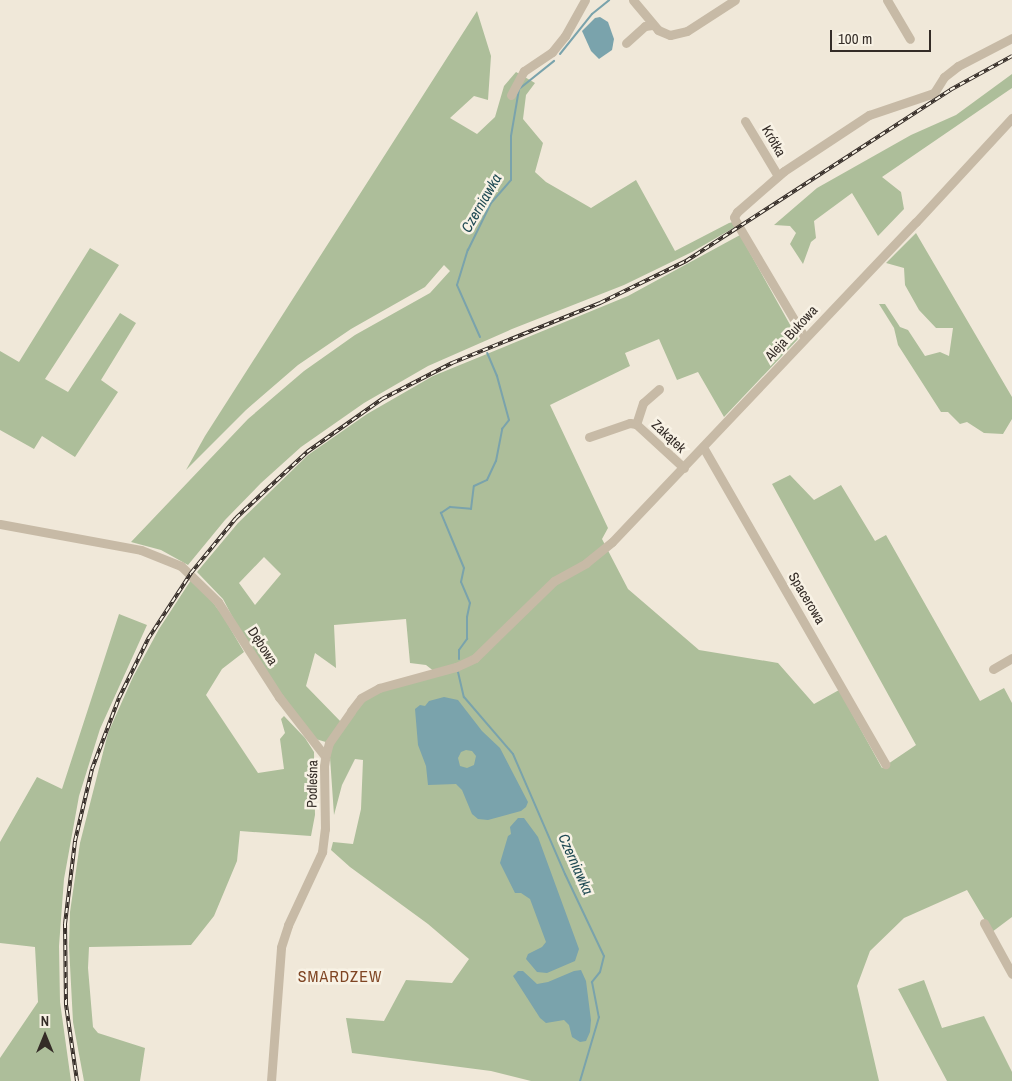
<!DOCTYPE html>
<meta charset="utf-8">
<style>
body{margin:0}
#map{position:relative;width:1012px;height:1081px;overflow:hidden;background:#f0e8d9;font-family:"Archivo Narrow",sans-serif}
div>[style]{position:absolute}
.green>*{inset:0;background:#adbe9a}
.water>*{inset:0;background:#7aa3ac}
.stream>*{height:2px;margin:-1px;padding:0 1px;transform-origin:1px;border-radius:1px;background:#7aa3ac}
.minor>*{height:9px;margin:-4.5px;padding:0 4.5px;transform-origin:4.5px;border-radius:4.5px;background:#c7baa6}
.rail>*{height:4px;margin-top:-2px;transform-origin:0;background:repeating-linear-gradient(90deg,#f8f2e5 0 5.5px,#342c27 0 11px);box-sizing:border-box;border-block:1px solid #342c27}
span{translate:-50% -50%;white-space:nowrap;text-align:center;line-height:1.15;-webkit-text-stroke:5px #f8f2e5;paint-order:stroke}
.street-label{font-size:14px;color:#342c27}
.water-label{font-size:15px;color:#1e4953;font-style:italic}
.quarter-label{font-size:16px;color:#7f4523;letter-spacing:1px}
.north{position:absolute;left:20px;top:1011px;width:50px;height:50px;-webkit-text-stroke:4px #f8f2e5;paint-order:stroke;rotate:0deg;font-size:14px;font-weight:700;line-height:20px;text-align:center;color:#342c27}
.north::after{content:'';display:block;margin:auto;width:18px;height:22px;background:#342c27;clip-path:polygon(50% 0,100% 100%,50% 72%,0 100%)}
.scale{position:absolute;left:830px;top:30px;width:101px;height:22px;box-sizing:border-box;border:2px solid #342c27;border-top:0;padding-left:6px;font-size:15px;line-height:18px;white-space:nowrap;color:#342c27;-webkit-text-stroke:4px #f8f2e5;paint-order:stroke}
</style>
<div id="map">
<div class="green">
<div style="clip-path:polygon(477px 11px,491px 56px,488px 100px,474px 96px,450px 118px,477px 134px,495px 117px,504px 86px,516px 72px,535px 83px,526px 95px,523px 119px,543px 143px,535px 172px,546px 182px,591px 208px,636px 180px,675px 251px,729px 223px,733px 222px,735px 227px,692px 252px,624px 285px,512px 329px,428px 366px,364px 403px,301px 447px,261px 483px,225px 520px,188px 565px,161px 550px,131px 542px,248px 419px,304px 371px,355px 335px,430px 293px,450px 271px,444px 265px,425px 287px,351px 329px,298px 365px,246px 410px,186px 470px,205px 436px)"></div>
<div style="clip-path:polygon(1012px 74px,1012px 88px,882px 177px,901px 192px,904px 209px,878px 236px,852px 193px,814px 221px,816px 238px,811px 242px,803px 264px,790px 244px,796px 233px,790px 226px,774px 225px,817px 188px,911px 135px,956px 115px)"></div>
<div style="clip-path:polygon(916px 233px,1012px 397px,1012px 419px,1003px 434px,984px 433px,967px 422px,960px 424px,948px 412px,941px 412px,898px 345px,894px 328px,879px 304px,885px 304px,900px 327px,908px 330px,925px 356px,940px 352px,949px 356px,953px 328px,936px 328px,919px 310px,905px 285px,904px 268px,886px 263px)"></div>
<div style="clip-path:polygon(evenodd,740px 235px,798px 339px,724px 417px,698px 372px,677px 380px,659px 339px,625px 353px,630px 366px,550px 405px,608px 528px,602px 539px,628px 589px,699px 650px,778px 663px,814px 704px,839px 690px,882px 768px,916px 745px,772px 484px,790px 475px,814px 500px,841px 485px,875px 541px,886px 535px,980px 701px,1004px 688px,1012px 703px,1012px 917px,992px 932px,967px 890px,904px 918px,870px 951px,857px 986px,879px 1081px,531px 1081px,491px 1071px,352px 1053px,346px 1018px,384px 1021px,406px 980px,452px 983px,469px 959px,428px 924px,350px 867px,331px 850px,333px 842px,353px 844px,361px 809px,363px 760px,355px 759px,342px 785px,334px 815px,329px 743px,309px 737px,252px 654px,223px 599px,197px 572px,238px 523px,308px 455px,367px 414px,433px 376px,628px 296px,740px 235px,264px 557px,281px 574px,255px 605px,239px 583px,264px 557px,740px 235px,406px 619px,410px 663px,426px 665px,435px 672px,366px 695px,342px 723px,306px 686px,315px 653px,336px 668px,334px 625px,406px 619px)"></div>
<div style="clip-path:polygon(90px 248px,119px 265px,45px 379px,68px 392px,120px 313px,136px 323px,101px 380px,118px 392px,75px 457px,42px 436px,34px 449px,0 430px,0 351px,19px 362px)"></div>
<div style="clip-path:polygon(191px 580px,205px 592px,223px 616px,244px 652px,222px 669px,206px 695px,258px 773px,284px 769px,280px 739px,285px 733px,281px 719px,284px 716px,305px 738px,314px 752px,315px 815px,311px 836px,240px 831px,237px 861px,214px 916px,191px 945px,89px 947px,88px 968px,93px 1027px,98px 1033px,145px 1048px,140px 1081px,84px 1081px,73px 1022px,69px 946px,70px 912px,80px 843px,108px 733px,133px 677px,159px 629px)"></div>
<div style="clip-path:polygon(119px 614px,147px 625px,100px 729px,79px 796px,64px 879px,59px 946px,60px 1002px,71px 1081px,0 1081px,0 1058px,38px 1002px,35px 947px,0 943px,0 842px,37px 777px,62px 789px)"></div>
<div style="clip-path:polygon(924px 980px,942px 1028px,984px 1016px,1012px 1072px,1012px 1081px,947px 1081px,898px 989px)"></div>
</div>
<div class="water">
<div style="clip-path:polygon(600px 17px,608px 22px,614px 39px,612px 50px,599px 59px,591px 51px,582px 31px,595px 18px)"></div>
<div style="clip-path:polygon(evenodd,444px 697px,458px 700px,482px 731px,500px 748px,528px 802px,526px 807px,521px 811px,488px 820px,478px 819px,472px 814px,462px 790px,456px 784px,428px 785px,426px 766px,418px 745px,415px 709px,420px 705px,425px 706px,429px 701px,444px 697px,466px 750px,472px 751px,476px 756px,474px 765px,467px 768px,460px 766px,458px 758px,461px 752px,466px 750px)"></div>
<div style="clip-path:polygon(518px 818px,524px 818px,538px 837px,579px 949px,575px 961px,547px 973px,537px 972px,526px 959px,528px 954px,542px 947px,546px 942px,530px 899px,521px 893px,515px 893px,500px 863px,508px 836px,511px 834px,510px 827px)"></div>
<div style="clip-path:polygon(581px 970px,586px 981px,591px 1020px,590px 1032px,586px 1041px,580px 1042px,572px 1037px,569px 1025px,564px 1020px,546px 1023px,540px 1018px,513px 976px,518px 971px,523px 971px,537px 984px,548px 982px,574px 971px)"></div>
</div>
<div class="stream">
<div style="left:560px;top:54px;width:51px;rotate:-51.3deg"></div>
<div style="left:592px;top:14px;width:22px;rotate:-39deg"></div>
<div style="left:480px;top:337px;width:57px;rotate:-113.9deg"></div>
<div style="left:457px;top:285px;width:37px;rotate:-73deg"></div>
<div style="left:468px;top:250px;width:52px;rotate:-63.9deg"></div>
<div style="left:491px;top:203px;width:30px;rotate:-49deg"></div>
<div style="left:511px;top:180px;width:44px;rotate:-90deg"></div>
<div style="left:511px;top:136px;width:48px;rotate:-80.3deg"></div>
<div style="left:519px;top:89px;width:45px;rotate:-38.7deg"></div>
<div style="left:459px;top:659px;width:9px;rotate:-90deg"></div>
<div style="left:459px;top:650px;width:14px;rotate:-54deg"></div>
<div style="left:467px;top:639px;width:22px;rotate:-90deg"></div>
<div style="left:467px;top:617px;width:14px;rotate:-78deg"></div>
<div style="left:470px;top:603px;width:23px;rotate:-113deg"></div>
<div style="left:461px;top:582px;width:14px;rotate:-78deg"></div>
<div style="left:464px;top:568px;width:60px;rotate:-112.7deg"></div>
<div style="left:441px;top:513px;width:11px;rotate:-34deg"></div>
<div style="left:450px;top:507px;width:21px;rotate:5deg"></div>
<div style="left:471px;top:509px;width:23px;rotate:-83deg"></div>
<div style="left:474px;top:486px;width:14px;rotate:-25deg"></div>
<div style="left:487px;top:480px;width:21px;rotate:-65deg"></div>
<div style="left:496px;top:461px;width:33px;rotate:-79deg"></div>
<div style="left:502px;top:429px;width:11px;rotate:-52deg"></div>
<div style="left:509px;top:420px;width:46px;rotate:-105.3deg"></div>
<div style="left:497px;top:376px;width:25px;rotate:-113deg"></div>
<div style="left:458px;top:672px;width:26px;rotate:77deg"></div>
<div style="left:464px;top:697px;width:75px;rotate:49.3deg"></div>
<div style="left:513px;top:754px;width:131px;rotate:66.6deg"></div>
<div style="left:565px;top:874px;width:91px;rotate:64.6deg"></div>
<div style="left:604px;top:956px;width:16px;rotate:104deg"></div>
<div style="left:600px;top:972px;width:13px;rotate:129deg"></div>
<div style="left:592px;top:982px;width:36px;rotate:79deg"></div>
<div style="left:599px;top:1017px;width:67px;rotate:106.5deg"></div>
</div>
<div class="minor">
<div style="left:633px;top:0;width:39px;rotate:50deg"></div>
<div style="left:658px;top:30px;width:13px;rotate:23deg"></div>
<div style="left:670px;top:35px;width:17px;rotate:-13deg"></div>
<div style="left:687px;top:31px;width:57px;rotate:-32.9deg"></div>
<div style="left:887px;top:0;width:45px;rotate:59.5deg"></div>
<div style="left:626px;top:43px;width:25px;rotate:-42deg"></div>
<div style="left:645px;top:26px;width:7px;rotate:-8deg"></div>
<div style="left:511px;top:95px;width:27px;rotate:-62deg"></div>
<div style="left:524px;top:71px;width:34px;rotate:-34deg"></div>
<div style="left:552px;top:52px;width:21px;rotate:-51deg"></div>
<div style="left:565px;top:36px;width:41px;rotate:-60.9deg"></div>
<div style="left:745px;top:121px;width:64px;rotate:59deg"></div>
<div style="left:805px;top:338px;width:135px;rotate:-120.7deg"></div>
<div style="left:736px;top:222px;width:5px;rotate:-112deg"></div>
<div style="left:734px;top:217px;width:6px;rotate:-59deg"></div>
<div style="left:737px;top:212px;width:62px;rotate:-41.1deg"></div>
<div style="left:784px;top:171px;width:102px;rotate:-33.4deg"></div>
<div style="left:869px;top:115px;width:69px;rotate:-18.7deg"></div>
<div style="left:934px;top:93px;width:19px;rotate:-58deg"></div>
<div style="left:944px;top:77px;width:18px;rotate:-38deg"></div>
<div style="left:958px;top:66px;width:61px;rotate:-27.4deg"></div>
<div style="left:659px;top:389px;width:21px;rotate:139deg"></div>
<div style="left:643px;top:403px;width:22px;rotate:108deg"></div>
<div style="left:636px;top:424px;width:65px;rotate:42.5deg"></div>
<div style="left:589px;top:437px;width:43px;rotate:-18.9deg"></div>
<div style="left:630px;top:423px;width:6px;rotate:9deg"></div>
<div style="left:703px;top:447px;width:366px;rotate:60.1deg"></div>
<div style="left:0;top:524px;width:143px;rotate:10.4deg"></div>
<div style="left:141px;top:550px;width:43px;rotate:21.8deg"></div>
<div style="left:181px;top:566px;width:52px;rotate:44.2deg"></div>
<div style="left:218px;top:602px;width:113px;rotate:57.3deg"></div>
<div style="left:279px;top:697px;width:75px;rotate:52.1deg"></div>
<div style="left:993px;top:669px;width:22px;rotate:-30deg"></div>
<div style="left:984px;top:923px;width:58px;rotate:61.2deg"></div>
<div style="left:271px;top:1081px;width:134px;rotate:-85.7deg"></div>
<div style="left:281px;top:947px;width:23px;rotate:-72deg"></div>
<div style="left:288px;top:925px;width:81px;rotate:-65deg"></div>
<div style="left:322px;top:852px;width:23px;rotate:-83deg"></div>
<div style="left:325px;top:829px;width:63px;rotate:-90.9deg"></div>
<div style="left:324px;top:766px;width:12px;rotate:-81deg"></div>
<div style="left:326px;top:754px;width:11px;rotate:-75deg"></div>
<div style="left:329px;top:743px;width:39px;rotate:-55deg"></div>
<div style="left:351px;top:711px;width:16px;rotate:-52deg"></div>
<div style="left:361px;top:698px;width:21px;rotate:-29deg"></div>
<div style="left:379px;top:688px;width:80px;rotate:-15.3deg"></div>
<div style="left:456px;top:667px;width:21px;rotate:-25deg"></div>
<div style="left:475px;top:658px;width:110px;rotate:-44.3deg"></div>
<div style="left:554px;top:581px;width:37px;rotate:-29deg"></div>
<div style="left:586px;top:563px;width:33px;rotate:-39deg"></div>
<div style="left:612px;top:542px;width:441px;rotate:-46.5deg"></div>
<div style="left:916px;top:222px;width:142px;rotate:-47.3deg"></div>
</div>
<div class="rail">
<div style="left:77px;top:1081px;width:77px;rotate:-98.2deg"></div>
<div style="left:66px;top:1005px;width:81px;rotate:-90.7deg"></div>
<div style="left:65px;top:924px;width:84px;rotate:-83.1deg"></div>
<div style="left:75px;top:841px;width:74px;rotate:-76.7deg"></div>
<div style="left:92px;top:769px;width:76px;rotate:-69.2deg"></div>
<div style="left:119px;top:698px;width:66px;rotate:-63.8deg"></div>
<div style="left:148px;top:639px;width:79px;rotate:-56.9deg"></div>
<div style="left:191px;top:573px;width:71px;rotate:-50.7deg"></div>
<div style="left:236px;top:518px;width:97px;rotate:-42.9deg"></div>
<div style="left:307px;top:452px;width:92px;rotate:-35.2deg"></div>
<div style="left:382px;top:399px;width:79px;rotate:-27.2deg"></div>
<div style="left:452px;top:363px;width:160px;rotate:-22.1deg"></div>
<div style="left:600px;top:303px;width:96px;rotate:-26deg"></div>
<div style="left:686px;top:261px;width:315px;rotate:-32.9deg"></div>
<div style="left:950px;top:90px;width:71px;rotate:-28.7deg"></div>
</div>
<div class="street-label">
<span style="left:774px;top:141px;rotate:60deg">Krótka</span>
<span style="left:791px;top:333px;rotate:-47deg">Aleja Bukowa</span>
<span style="left:669px;top:436px;rotate:43deg">Zakątek</span>
<span style="left:807px;top:598px;rotate:59deg">Spacerowa</span>
<span style="left:263px;top:646px;rotate:57deg">Dębowa</span>
<span style="left:312px;top:784px;rotate:-89deg">Podleśna</span>
</div>
<div class="water-label">
<span style="left:481px;top:203px;rotate:-60deg">Czerniawka</span>
<span style="left:576px;top:864px;rotate:66deg">Czerniawka</span>
</div>
<div class="quarter-label">
<span style="left:340px;top:976px">SMARDZEW</span>
</div>
<div class="north">N</div>
<div class="scale">100 m</div>
</div>
